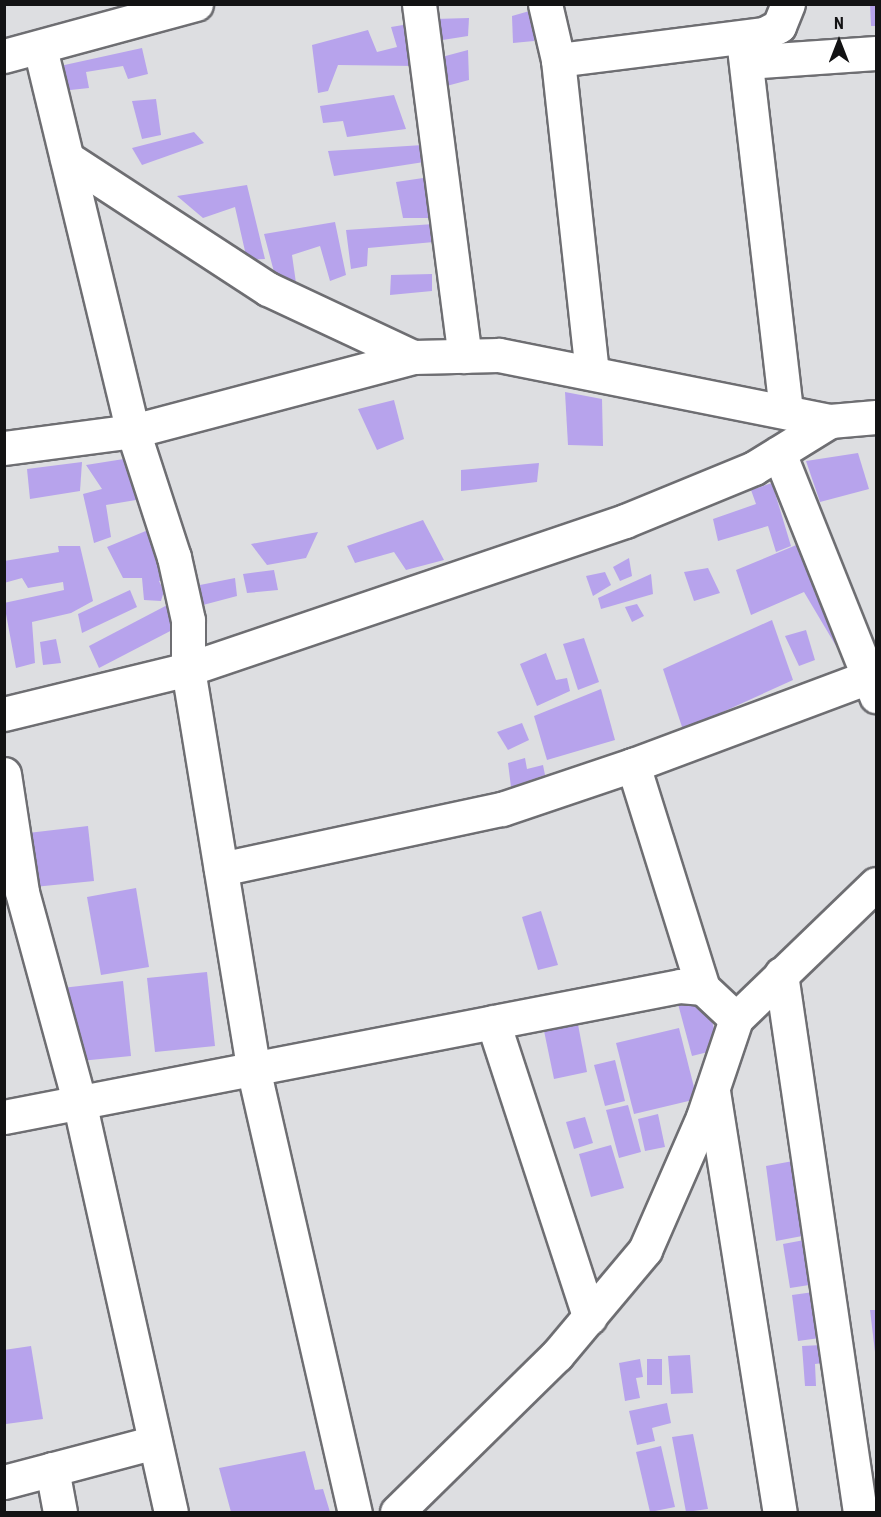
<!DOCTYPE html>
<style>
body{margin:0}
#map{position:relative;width:881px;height:1517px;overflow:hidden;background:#dddee1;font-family:"Roboto Condensed",sans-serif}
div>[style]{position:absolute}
.building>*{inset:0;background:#b7a3ec}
.roads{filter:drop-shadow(2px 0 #6e6e72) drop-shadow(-2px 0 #6e6e72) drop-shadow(0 2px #6e6e72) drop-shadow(0 -2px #6e6e72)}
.minor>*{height:33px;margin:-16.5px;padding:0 16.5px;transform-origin:16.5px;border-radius:16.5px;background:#fff}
span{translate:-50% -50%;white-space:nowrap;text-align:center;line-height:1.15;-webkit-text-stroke:5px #dddee1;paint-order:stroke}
.frame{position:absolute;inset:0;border:6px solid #131314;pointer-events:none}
.north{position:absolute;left:809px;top:12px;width:60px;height:60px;-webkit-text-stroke:4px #dddee1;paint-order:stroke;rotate:0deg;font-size:16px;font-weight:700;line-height:24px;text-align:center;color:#131314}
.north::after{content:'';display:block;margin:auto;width:21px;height:27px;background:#131314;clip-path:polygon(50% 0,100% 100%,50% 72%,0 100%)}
</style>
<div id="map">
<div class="building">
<div style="clip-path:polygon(870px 4px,876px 4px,876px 26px,871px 26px)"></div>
<div style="clip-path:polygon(533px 10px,534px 41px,513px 43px,512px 16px)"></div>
<div style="clip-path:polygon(469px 18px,468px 36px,436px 41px,434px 19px)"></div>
<div style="clip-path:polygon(409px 24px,415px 66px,338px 65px,328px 91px,318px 93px,312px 45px,368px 30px,377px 52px,397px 47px,391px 27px)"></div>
<div style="clip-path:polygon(142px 48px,148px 74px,128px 79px,123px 66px,86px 72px,89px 88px,61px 91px,60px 66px)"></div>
<div style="clip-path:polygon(468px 50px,469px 80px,439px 88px,438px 58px)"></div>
<div style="clip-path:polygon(394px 95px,406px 129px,347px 137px,343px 121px,323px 123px,320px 106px)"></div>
<div style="clip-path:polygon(156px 99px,161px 135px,142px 139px,132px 101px)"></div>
<div style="clip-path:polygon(194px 132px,204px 143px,142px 165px,132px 148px)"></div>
<div style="clip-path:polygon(423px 145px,424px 162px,334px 176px,328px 151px)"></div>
<div style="clip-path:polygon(430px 177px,436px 218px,403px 218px,396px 182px)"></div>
<div style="clip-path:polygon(247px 185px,265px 259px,247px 260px,235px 207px,203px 218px,177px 196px)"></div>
<div style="clip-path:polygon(335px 222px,346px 275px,330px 281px,320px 246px,292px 255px,296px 283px,278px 287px,264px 234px)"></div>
<div style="clip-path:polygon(434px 224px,434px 242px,368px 248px,367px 266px,351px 269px,346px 230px)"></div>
<div style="clip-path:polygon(432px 274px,432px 291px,390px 295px,391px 275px)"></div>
<div style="clip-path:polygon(565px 392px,602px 399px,603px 446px,568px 445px)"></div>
<div style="clip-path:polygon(394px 400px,404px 439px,377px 450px,358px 409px)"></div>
<div style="clip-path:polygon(858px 453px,869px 489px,820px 502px,806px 461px)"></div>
<div style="clip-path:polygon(130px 458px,142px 499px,106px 505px,111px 537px,94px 543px,83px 494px,102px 489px,86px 465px)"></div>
<div style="clip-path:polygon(82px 462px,80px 491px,30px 499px,27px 469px)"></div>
<div style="clip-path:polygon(539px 463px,537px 482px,461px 491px,461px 470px)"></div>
<div style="clip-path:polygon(772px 483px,791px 546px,776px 552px,768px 526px,718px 541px,713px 519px,756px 504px,751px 490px)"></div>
<div style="clip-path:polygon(423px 520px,444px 560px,406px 570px,394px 552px,355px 563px,347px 546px)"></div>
<div style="clip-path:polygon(153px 528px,170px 577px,159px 581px,164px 591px,161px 601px,144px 600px,142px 578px,123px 578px,107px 547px)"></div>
<div style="clip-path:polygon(318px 532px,306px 558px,267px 565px,251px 544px)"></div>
<div style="clip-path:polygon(806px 541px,857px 649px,842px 656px,804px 592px,751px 615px,736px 570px)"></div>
<div style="clip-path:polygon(58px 546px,80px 546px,93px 601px,71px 613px,32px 622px,35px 663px,16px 668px,4px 603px,64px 590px,63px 582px,28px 588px,22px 578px,4px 583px,4px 561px,59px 552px)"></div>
<div style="clip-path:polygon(629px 558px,632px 576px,620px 581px,613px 567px)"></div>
<div style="clip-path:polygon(708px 568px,720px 593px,694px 601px,684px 572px)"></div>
<div style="clip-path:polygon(274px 570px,278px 590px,247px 593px,243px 574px)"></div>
<div style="clip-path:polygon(605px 572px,611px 585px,593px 596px,586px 576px)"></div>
<div style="clip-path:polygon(651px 574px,653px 594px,601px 609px,598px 598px)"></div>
<div style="clip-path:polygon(235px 578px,237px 596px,203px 605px,200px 585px)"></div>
<div style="clip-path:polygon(130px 590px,137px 607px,82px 633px,78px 614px)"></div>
<div style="clip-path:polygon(173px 602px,178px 627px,99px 668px,89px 646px)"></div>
<div style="clip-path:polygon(637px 604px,644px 616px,632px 622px,625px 607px)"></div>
<div style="clip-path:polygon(772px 620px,793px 680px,683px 730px,663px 669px)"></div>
<div style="clip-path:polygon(806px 630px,815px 660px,799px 666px,785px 636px)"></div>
<div style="clip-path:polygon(584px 638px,599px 682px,578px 690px,563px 644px)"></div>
<div style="clip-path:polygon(56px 639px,61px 663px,43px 665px,40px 642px)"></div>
<div style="clip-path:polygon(546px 653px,556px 680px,567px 678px,570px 691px,537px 706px,520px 664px)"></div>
<div style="clip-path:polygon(601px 689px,615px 740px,547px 760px,534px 716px)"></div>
<div style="clip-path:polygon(522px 723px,529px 740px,508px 750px,497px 732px)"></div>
<div style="clip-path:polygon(525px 758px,527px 769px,543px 765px,545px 775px,511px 787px,508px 763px)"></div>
<div style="clip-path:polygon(88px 826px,94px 881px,34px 887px,28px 833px)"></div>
<div style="clip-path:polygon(136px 888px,149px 967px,101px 975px,87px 897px)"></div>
<div style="clip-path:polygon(541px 911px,558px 965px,538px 970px,522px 917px)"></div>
<div style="clip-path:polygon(207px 972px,215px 1046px,155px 1052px,147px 978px)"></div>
<div style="clip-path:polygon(123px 981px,131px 1056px,70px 1062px,62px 988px)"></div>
<div style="clip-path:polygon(705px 997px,720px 1049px,692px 1056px,678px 1004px)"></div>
<div style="clip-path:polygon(577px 1019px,587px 1072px,554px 1079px,543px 1026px)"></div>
<div style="clip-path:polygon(679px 1028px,697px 1099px,634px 1114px,616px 1043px)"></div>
<div style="clip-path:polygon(615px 1060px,625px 1101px,605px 1106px,594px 1065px)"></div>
<div style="clip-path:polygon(628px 1105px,641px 1152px,619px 1158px,606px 1110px)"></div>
<div style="clip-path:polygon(658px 1114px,665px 1147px,645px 1151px,638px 1119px)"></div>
<div style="clip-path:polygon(585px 1117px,593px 1143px,574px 1149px,566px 1122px)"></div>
<div style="clip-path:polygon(611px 1145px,624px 1188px,591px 1197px,579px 1154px)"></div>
<div style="clip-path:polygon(804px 1159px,818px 1233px,776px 1241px,766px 1166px)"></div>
<div style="clip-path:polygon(815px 1238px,822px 1283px,790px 1288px,783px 1244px)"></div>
<div style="clip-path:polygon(821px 1291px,827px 1337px,798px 1341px,792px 1295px)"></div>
<div style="clip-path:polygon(870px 1310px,876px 1310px,876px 1352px,875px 1352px)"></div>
<div style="clip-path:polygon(822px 1345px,823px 1363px,815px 1364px,816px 1386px,805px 1386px,802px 1346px)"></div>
<div style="clip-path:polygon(31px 1346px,43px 1419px,6px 1424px,4px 1350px)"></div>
<div style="clip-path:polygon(690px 1355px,693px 1393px,671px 1394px,668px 1356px)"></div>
<div style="clip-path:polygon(640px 1359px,643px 1377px,636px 1378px,640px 1398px,625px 1401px,619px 1363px)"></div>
<div style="clip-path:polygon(647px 1359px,662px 1359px,662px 1385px,647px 1385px)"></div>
<div style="clip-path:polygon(667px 1403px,671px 1423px,652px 1428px,655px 1441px,637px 1445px,629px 1411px)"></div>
<div style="clip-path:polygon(693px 1434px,708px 1509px,686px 1512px,672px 1437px)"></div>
<div style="clip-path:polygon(661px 1446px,675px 1507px,650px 1512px,636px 1452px)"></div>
<div style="clip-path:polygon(305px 1451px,315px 1490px,323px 1489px,330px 1512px,231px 1512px,219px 1468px)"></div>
</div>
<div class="roads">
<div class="minor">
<div style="left:419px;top:4px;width:355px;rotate:82.6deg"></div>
<div style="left:545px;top:4px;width:57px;rotate:76.9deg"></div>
<div style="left:558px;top:60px;width:313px;rotate:83.8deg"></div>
<div style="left:743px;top:39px;width:374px;rotate:83.4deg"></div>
<div style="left:40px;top:48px;width:394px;rotate:76.4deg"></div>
<div style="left:133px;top:431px;width:133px;rotate:72deg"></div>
<div style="left:174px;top:557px;width:65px;rotate:77.5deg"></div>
<div style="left:188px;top:620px;width:49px;rotate:90deg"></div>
<div style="left:188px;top:669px;width:404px;rotate:80.7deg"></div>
<div style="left:253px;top:1068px;width:456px;rotate:77.1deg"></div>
<div style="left:4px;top:56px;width:199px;rotate:-15.2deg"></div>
<div style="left:558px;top:60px;width:208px;rotate:-7.2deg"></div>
<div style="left:764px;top:34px;width:17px;rotate:-28deg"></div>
<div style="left:779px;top:26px;width:24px;rotate:-68deg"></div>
<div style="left:746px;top:62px;width:130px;rotate:-4deg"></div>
<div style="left:67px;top:158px;width:240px;rotate:33.1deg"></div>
<div style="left:268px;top:289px;width:160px;rotate:25.1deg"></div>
<div style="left:413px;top:357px;width:86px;rotate:-1.3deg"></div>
<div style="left:499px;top:355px;width:338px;rotate:11.3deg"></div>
<div style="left:4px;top:448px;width:130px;rotate:-7.5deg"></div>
<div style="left:133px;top:431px;width:290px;rotate:-14.8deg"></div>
<div style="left:779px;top:453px;width:262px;rotate:68.2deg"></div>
<div style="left:4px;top:714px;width:189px;rotate:-13.7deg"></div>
<div style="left:188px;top:669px;width:461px;rotate:-18.7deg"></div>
<div style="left:625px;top:521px;width:139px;rotate:-22.3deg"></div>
<div style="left:754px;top:468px;width:89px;rotate:-31.7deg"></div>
<div style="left:830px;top:421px;width:46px;rotate:-5deg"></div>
<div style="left:633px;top:765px;width:234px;rotate:72.6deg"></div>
<div style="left:4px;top:774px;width:119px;rotate:81.3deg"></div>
<div style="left:22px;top:892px;width:217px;rotate:74.7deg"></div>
<div style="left:79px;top:1101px;width:421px;rotate:77.4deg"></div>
<div style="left:221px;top:869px;width:287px;rotate:-12.1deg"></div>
<div style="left:502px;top:809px;width:138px;rotate:-18.6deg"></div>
<div style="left:633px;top:765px;width:251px;rotate:-20.5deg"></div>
<div style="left:781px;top:974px;width:544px;rotate:81.65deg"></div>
<div style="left:493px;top:1022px;width:311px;rotate:71.9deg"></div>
<div style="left:713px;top:1091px;width:426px;rotate:81deg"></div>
<div style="left:4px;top:1117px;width:689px;rotate:-10.97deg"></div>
<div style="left:680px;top:986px;width:23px;rotate:5deg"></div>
<div style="left:703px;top:988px;width:45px;rotate:43.2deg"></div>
<div style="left:52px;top:1469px;width:44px;rotate:79.5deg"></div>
<div style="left:4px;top:1482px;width:156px;rotate:-14.8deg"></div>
<div style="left:397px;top:1512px;width:224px;rotate:-44.5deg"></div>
<div style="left:557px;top:1355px;width:137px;rotate:-50deg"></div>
<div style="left:645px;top:1250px;width:145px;rotate:-66.4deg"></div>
<div style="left:703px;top:1117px;width:103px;rotate:-71.4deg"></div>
<div style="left:736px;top:1019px;width:194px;rotate:-44deg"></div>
</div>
</div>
<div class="frame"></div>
<div class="north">N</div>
</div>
